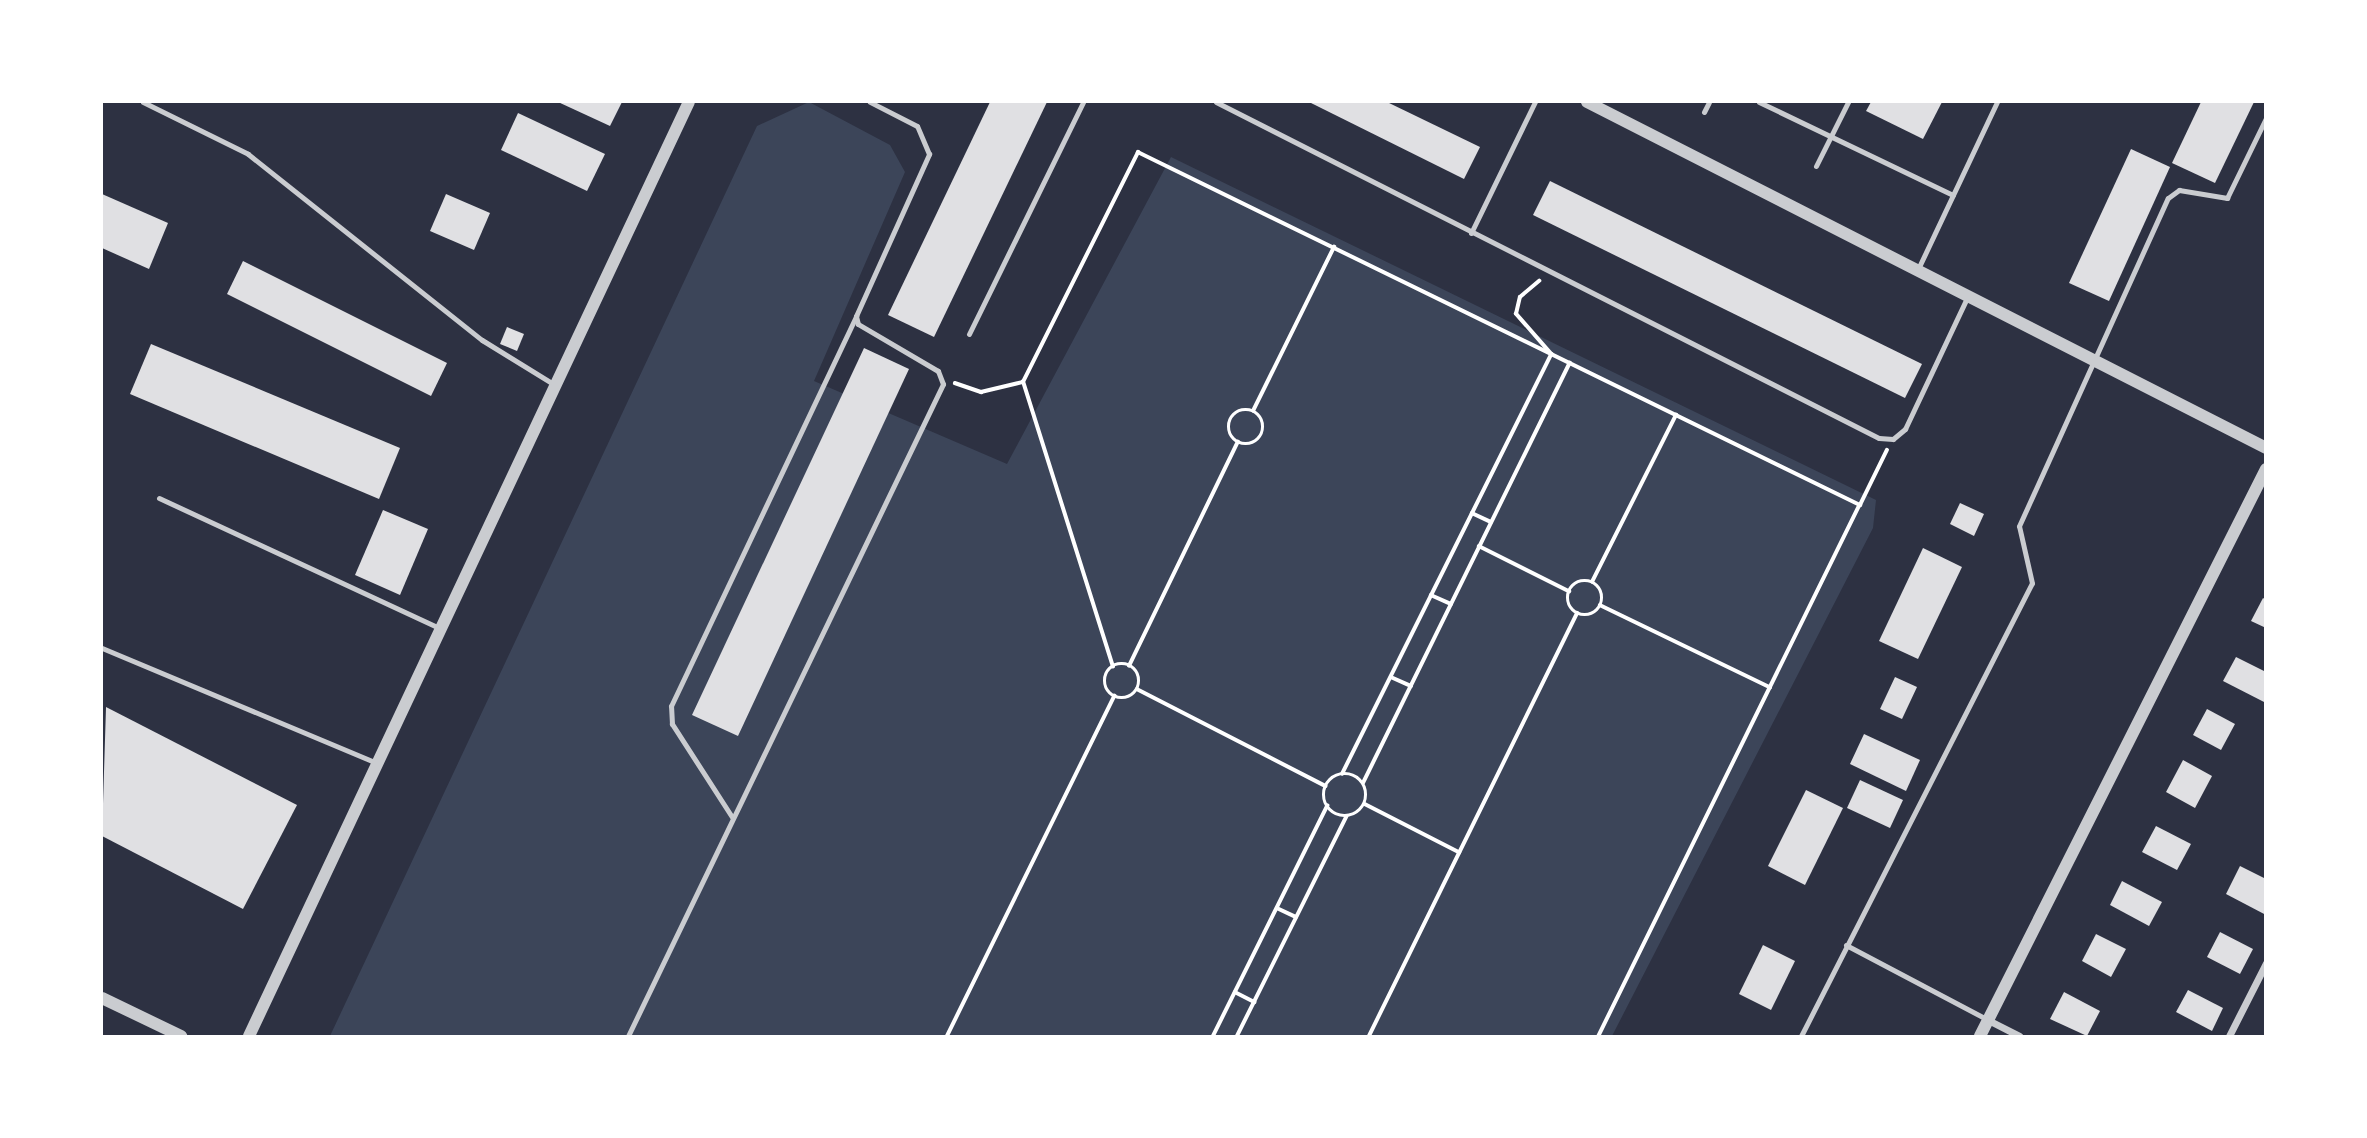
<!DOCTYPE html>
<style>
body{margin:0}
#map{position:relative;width:2367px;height:1138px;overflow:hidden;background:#2d3142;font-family:Helvetica,sans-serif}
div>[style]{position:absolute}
.green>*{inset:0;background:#3c4559}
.building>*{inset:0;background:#e0e0e3}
.path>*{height:3.5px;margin:-1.75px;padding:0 1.75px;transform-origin:1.75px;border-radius:1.75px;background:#fff}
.path>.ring{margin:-1.75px;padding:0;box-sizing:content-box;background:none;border:3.5px solid #fff;border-radius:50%}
.service>*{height:5px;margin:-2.5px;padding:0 2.5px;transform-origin:2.5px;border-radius:2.5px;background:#caccd0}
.minor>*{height:7px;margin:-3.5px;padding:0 3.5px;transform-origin:3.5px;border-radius:3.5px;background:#caccd0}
.tertiary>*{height:12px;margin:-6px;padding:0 6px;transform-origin:6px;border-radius:6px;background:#caccd0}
span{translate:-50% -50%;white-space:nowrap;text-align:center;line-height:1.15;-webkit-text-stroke:7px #fff;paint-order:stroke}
.frame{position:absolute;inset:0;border:103px solid #fff;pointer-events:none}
</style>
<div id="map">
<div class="green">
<div style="clip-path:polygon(809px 102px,890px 145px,905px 172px,814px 381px,1007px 464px,1171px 157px,1876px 500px,1873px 528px,1612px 1036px,330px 1036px,757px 126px)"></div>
</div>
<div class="building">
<div style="clip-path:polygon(558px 102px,622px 102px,610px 126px)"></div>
<div style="clip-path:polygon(990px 102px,1047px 102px,934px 337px,888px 315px)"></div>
<div style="clip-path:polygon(1309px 102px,1387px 102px,1480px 147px,1464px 179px)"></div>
<div style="clip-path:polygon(1871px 102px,1942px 102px,1923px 139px,1866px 111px)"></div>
<div style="clip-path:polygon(2201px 102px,2254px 102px,2215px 183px,2172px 163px)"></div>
<div style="clip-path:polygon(518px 113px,605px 154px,587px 191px,501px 150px)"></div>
<div style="clip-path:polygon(2131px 149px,2170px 167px,2109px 301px,2069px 283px)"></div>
<div style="clip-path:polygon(1550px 181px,1922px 364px,1905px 398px,1533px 215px)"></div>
<div style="clip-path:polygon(102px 194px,168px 223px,149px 269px,102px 248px)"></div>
<div style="clip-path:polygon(446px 194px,490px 213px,474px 250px,430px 231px)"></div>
<div style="clip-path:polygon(243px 261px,447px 363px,431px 396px,227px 294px)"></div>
<div style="clip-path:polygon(507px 327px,524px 334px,517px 351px,500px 344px)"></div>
<div style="clip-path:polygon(151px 344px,400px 448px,379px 499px,130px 394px)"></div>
<div style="clip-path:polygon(864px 348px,909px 369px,738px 736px,692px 715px)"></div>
<div style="clip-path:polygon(1960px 503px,1984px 514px,1974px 536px,1950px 524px)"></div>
<div style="clip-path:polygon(383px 510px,428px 529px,400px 595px,355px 575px)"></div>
<div style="clip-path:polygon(1923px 548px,1962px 567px,1918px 659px,1879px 641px)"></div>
<div style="clip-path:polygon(2263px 598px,2266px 600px,2266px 628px,2251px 621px)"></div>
<div style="clip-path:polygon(2236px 657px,2266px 672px,2266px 703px,2223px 681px)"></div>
<div style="clip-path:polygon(1895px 677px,1917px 687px,1902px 719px,1880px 709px)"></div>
<div style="clip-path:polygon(106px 707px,297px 805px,243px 909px,102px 836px)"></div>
<div style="clip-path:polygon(2207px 709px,2235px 724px,2221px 750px,2193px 735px)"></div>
<div style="clip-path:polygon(1864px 734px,1920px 760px,1906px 791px,1850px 764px)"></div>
<div style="clip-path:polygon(2183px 760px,2212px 776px,2195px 808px,2166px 792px)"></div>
<div style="clip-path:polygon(1860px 780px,1903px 800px,1890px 828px,1847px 808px)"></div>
<div style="clip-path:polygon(1806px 790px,1843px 808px,1805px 885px,1768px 866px)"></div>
<div style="clip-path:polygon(2156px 826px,2191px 844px,2177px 870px,2142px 852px)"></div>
<div style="clip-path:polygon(2240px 866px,2266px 879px,2266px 915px,2226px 894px)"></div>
<div style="clip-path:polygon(2122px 881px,2162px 902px,2149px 926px,2110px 905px)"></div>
<div style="clip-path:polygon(2220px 932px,2253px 949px,2240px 974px,2207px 957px)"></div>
<div style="clip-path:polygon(2096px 934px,2126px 949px,2111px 977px,2082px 961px)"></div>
<div style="clip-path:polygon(1763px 945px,1795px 961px,1771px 1010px,1739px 994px)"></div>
<div style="clip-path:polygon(2188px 990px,2223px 1008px,2212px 1031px,2176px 1012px)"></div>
<div style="clip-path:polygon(2064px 992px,2100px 1011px,2087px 1036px,2050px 1019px)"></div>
</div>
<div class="path">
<div style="left:955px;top:383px;width:28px;rotate:19deg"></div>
<div style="left:981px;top:392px;width:43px;rotate:-13.4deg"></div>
<div class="ring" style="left:1229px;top:410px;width:30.5px;height:30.5px"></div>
<div style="left:1253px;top:411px;width:183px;rotate:-63.7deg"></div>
<div style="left:1860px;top:505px;width:61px;rotate:-63.9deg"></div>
<div style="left:1472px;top:513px;width:21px;rotate:25deg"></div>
<div style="left:1479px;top:546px;width:101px;rotate:26.6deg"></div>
<div class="ring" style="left:1568px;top:581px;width:30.5px;height:30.5px"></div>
<div style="left:1592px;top:582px;width:187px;rotate:-63.3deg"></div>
<div style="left:1431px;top:595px;width:22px;rotate:24deg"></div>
<div style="left:1600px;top:605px;width:189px;rotate:25.8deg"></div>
<div class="ring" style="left:1105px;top:664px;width:30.5px;height:30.5px"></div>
<div style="left:1129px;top:666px;width:249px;rotate:-64.1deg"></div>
<div style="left:1113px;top:667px;width:299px;rotate:-107.5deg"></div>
<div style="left:1023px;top:382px;width:257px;rotate:-63.4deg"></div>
<div style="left:1138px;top:152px;width:804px;rotate:26.05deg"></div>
<div style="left:1860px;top:505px;width:592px;rotate:116.18deg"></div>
<div style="left:1391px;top:677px;width:22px;rotate:24deg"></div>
<div style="left:1137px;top:689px;width:212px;rotate:27.2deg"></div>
<div class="ring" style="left:1324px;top:774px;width:38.5px;height:38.5px"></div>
<div style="left:1342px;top:774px;width:469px;rotate:-63.5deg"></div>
<div style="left:1551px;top:354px;width:53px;rotate:-131.2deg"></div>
<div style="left:1516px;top:314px;width:17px;rotate:-77deg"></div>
<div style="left:1520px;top:297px;width:25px;rotate:-40deg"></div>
<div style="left:1363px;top:783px;width:468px;rotate:-63.8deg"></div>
<div style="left:1365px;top:804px;width:106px;rotate:27.1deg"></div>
<div style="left:1277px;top:908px;width:21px;rotate:25deg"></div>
<div style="left:1235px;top:992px;width:22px;rotate:27deg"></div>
<div style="left:947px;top:1036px;width:379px;rotate:-63.8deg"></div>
<div style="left:1213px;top:1036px;width:257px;rotate:-63.6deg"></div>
<div style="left:1237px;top:1036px;width:245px;rotate:-63.5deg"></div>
<div style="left:1369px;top:1036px;width:471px;rotate:-63.8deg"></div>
</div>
<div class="service">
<div style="left:143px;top:102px;width:117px;rotate:26.3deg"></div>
<div style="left:248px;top:154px;width:299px;rotate:38.5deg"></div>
<div style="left:482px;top:340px;width:86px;rotate:31.7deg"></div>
<div style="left:1216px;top:102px;width:743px;rotate:26.88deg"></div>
<div style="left:1879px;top:438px;width:14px;rotate:4deg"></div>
<div style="left:1893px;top:439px;width:16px;rotate:-40deg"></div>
<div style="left:1905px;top:429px;width:145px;rotate:-64.7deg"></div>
<div style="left:1759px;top:102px;width:215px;rotate:25.6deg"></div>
<div style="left:1704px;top:112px;width:11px;rotate:-63deg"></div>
<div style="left:1816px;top:166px;width:72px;rotate:-63.4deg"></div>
<div style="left:1471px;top:233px;width:146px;rotate:-64deg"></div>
<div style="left:1918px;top:269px;width:185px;rotate:-64.7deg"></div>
<div style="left:969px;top:334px;width:258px;rotate:-63.8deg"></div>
<div style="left:159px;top:498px;width:309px;rotate:24.9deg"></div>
<div style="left:102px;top:648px;width:296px;rotate:22.7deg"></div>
<div style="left:732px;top:817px;width:111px;rotate:-122.8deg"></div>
<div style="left:672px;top:724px;width:18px;rotate:-93deg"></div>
<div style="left:671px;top:706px;width:432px;rotate:-64.6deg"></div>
<div style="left:1846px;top:945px;width:161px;rotate:27.8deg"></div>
<div style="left:628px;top:1036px;width:724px;rotate:-64.21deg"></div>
<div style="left:943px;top:384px;width:14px;rotate:-111deg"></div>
<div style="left:938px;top:371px;width:93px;rotate:-149.6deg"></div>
<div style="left:858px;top:324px;width:8px;rotate:-104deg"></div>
<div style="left:856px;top:316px;width:178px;rotate:-65.7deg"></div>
<div style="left:929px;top:154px;width:30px;rotate:-113deg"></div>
<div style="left:917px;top:126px;width:53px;rotate:-152.9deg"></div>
<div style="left:1801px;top:1036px;width:508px;rotate:-62.98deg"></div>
<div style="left:2032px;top:583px;width:58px;rotate:-102.8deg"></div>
<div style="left:2019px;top:526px;width:360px;rotate:-65.6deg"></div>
<div style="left:2168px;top:198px;width:14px;rotate:-36deg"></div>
<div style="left:2179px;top:190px;width:49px;rotate:9.5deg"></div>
<div style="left:2227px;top:198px;width:89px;rotate:-64deg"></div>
</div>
<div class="minor">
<div style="left:1988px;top:1020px;width:35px;rotate:27deg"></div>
<div style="left:2229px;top:1036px;width:82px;rotate:-63.1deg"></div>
</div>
<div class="tertiary">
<div style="left:1587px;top:102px;width:762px;rotate:27deg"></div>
<div style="left:102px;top:998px;width:88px;rotate:25.7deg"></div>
<div style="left:249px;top:1036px;width:1032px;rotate:-64.78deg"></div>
<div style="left:1980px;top:1036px;width:635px;rotate:-63.23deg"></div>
</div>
<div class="frame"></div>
</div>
